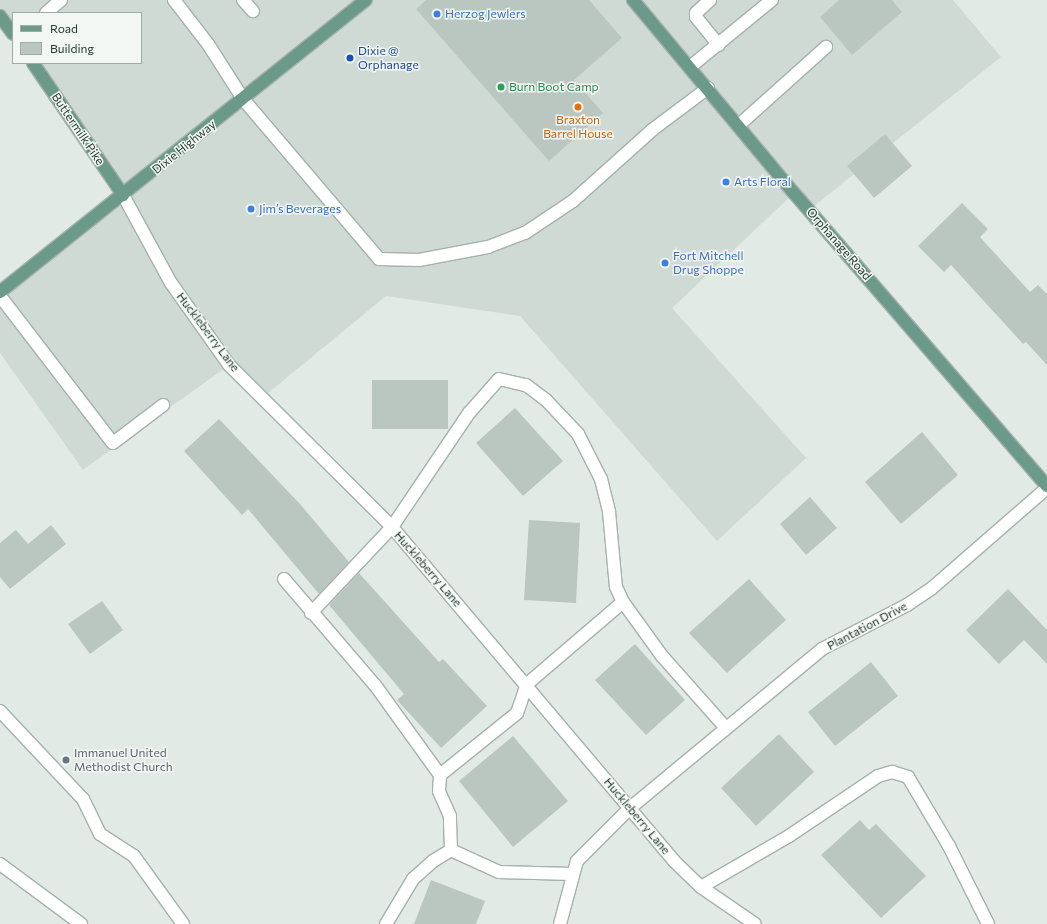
<!DOCTYPE html>
<meta charset="utf-8">
<style>
body{margin:0}
#map{position:relative;width:1047px;height:924px;overflow:hidden;background:#e2eae6;font-family:Commissioner,sans-serif}
div>[style]{position:absolute}
.built>*{inset:0;background:#d0dad4}
.building>*{inset:0;background:#bac7c1}
.roads{filter:drop-shadow(1px 0 #a5b1ac) drop-shadow(-1px 0 #a5b1ac) drop-shadow(0 1px #a5b1ac) drop-shadow(0 -1px #a5b1ac)}
.minor>*{height:12px;margin:-6px;padding:0 6px;transform-origin:6px;border-radius:6px;background:#fff}
.major>*{height:12px;margin:-6px;padding:0 6px;transform-origin:6px;border-radius:6px;background:#6c9a8a}
.dots>*{width:11px;height:11px;translate:-50% -50%;box-sizing:border-box;border:2px solid #f2f7f4;border-radius:50%}
span{translate:-50% -50%;white-space:nowrap;text-align:center;line-height:1.15;-webkit-text-stroke:3px #f2f7f4;paint-order:stroke}
.shop-label{font-size:12px;color:#366cbe}
.left{translate:0 -50%;text-align:left}
.transit-label{font-size:12px;color:#164399}
.leisure-label{font-size:12px;color:#27864d}
.food-label{font-size:12px;color:#c56008}
.street-label{font-size:12px;color:#243931}
.worship-label{font-size:12px;color:#5b616d}
.legend{position:absolute;left:12px;top:12px;width:130px;height:52px;box-sizing:border-box;background:#f2f7f4;border:1px solid #a0aba6;margin:0;padding:5px 7px;list-style:none;font-size:12px;color:#243931}
.legend li{display:flex;align-items:center;gap:8px;height:20px}
.legend b{width:20px;border:1px solid #a0aba6}
</style>
<div id="map">
<div class="built">
<div style="clip-path:polygon(0 0,953px 0,1001px 57px,809px 210px,794px 193px,672px 308px,806px 458px,717px 541px,520px 316px,386px 296px,262px 398px,229px 365px,83px 470px,0 353px,0 292px,123px 195px,33px 63px,141px 63px,141px 13px,13px 13px,13px 34px,0 16px)"></div>
</div>
<div class="building">
<div style="clip-path:polygon(426px 0,589px 0,622px 38px,574px 80px,603px 113px,549px 161px,416px 9px)"></div>
<div style="clip-path:polygon(839px 0,892px 0,902px 12px,852px 55px,820px 17px)"></div>
<div style="clip-path:polygon(885px 134px,912px 166px,874px 198px,847px 166px)"></div>
<div style="clip-path:polygon(962px 203px,988px 229px,980px 237px,1030px 292px,1038px 285px,1047px 294px,1047px 365px,1026px 342px,1023px 344px,951px 265px,944px 272px,918px 246px)"></div>
<div style="clip-path:polygon(372px 380px,448px 380px,448px 429px,372px 429px)"></div>
<div style="clip-path:polygon(515px 408px,563px 461px,523px 496px,476px 443px)"></div>
<div style="clip-path:polygon(219px 419px,300px 504px,349px 562px,319px 594px,248px 509px,242px 515px,184px 451px)"></div>
<div style="clip-path:polygon(922px 432px,958px 475px,901px 524px,865px 482px)"></div>
<div style="clip-path:polygon(810px 497px,837px 528px,806px 555px,780px 524px)"></div>
<div style="clip-path:polygon(529px 520px,580px 523px,576px 603px,524px 600px)"></div>
<div style="clip-path:polygon(51px 525px,66px 544px,10px 589px,0 577px,0 543px,16px 530px,28px 544px)"></div>
<div style="clip-path:polygon(359px 573px,439px 662px,443px 659px,487px 706px,441px 748px,397px 700px,404px 694px,329px 605px)"></div>
<div style="clip-path:polygon(749px 579px,786px 620px,727px 673px,689px 633px)"></div>
<div style="clip-path:polygon(1008px 589px,1047px 630px,1047px 664px,1024px 640px,999px 664px,966px 630px)"></div>
<div style="clip-path:polygon(102px 601px,123px 630px,90px 654px,68px 624px)"></div>
<div style="clip-path:polygon(635px 644px,685px 700px,646px 735px,595px 680px)"></div>
<div style="clip-path:polygon(871px 662px,898px 696px,835px 746px,808px 712px)"></div>
<div style="clip-path:polygon(779px 734px,814px 772px,756px 826px,721px 788px)"></div>
<div style="clip-path:polygon(513px 736px,568px 801px,513px 847px,459px 781px)"></div>
<div style="clip-path:polygon(860px 820px,869px 830px,876px 824px,926px 876px,881px 918px,821px 855px)"></div>
<div style="clip-path:polygon(431px 880px,485px 901px,476px 924px,414px 924px)"></div>
</div>
<div class="roads">
<div class="minor">
<div style="left:174px;top:0;width:56px;rotate:52.3deg"></div>
<div style="left:208px;top:44px;width:65px;rotate:57.5deg"></div>
<div style="left:243px;top:99px;width:210px;rotate:49.6deg"></div>
<div style="left:379px;top:259px;width:40px;rotate:1.4deg"></div>
<div style="left:419px;top:260px;width:70px;rotate:-10.7deg"></div>
<div style="left:488px;top:247px;width:40px;rotate:-21deg"></div>
<div style="left:525px;top:233px;width:58px;rotate:-33.7deg"></div>
<div style="left:573px;top:201px;width:106px;rotate:-41.9deg"></div>
<div style="left:652px;top:130px;width:70px;rotate:-36.9deg"></div>
<div style="left:243px;top:0;width:15px;rotate:48deg"></div>
<div style="left:710px;top:0;width:19px;rotate:137deg"></div>
<div style="left:696px;top:13px;width:4px;rotate:90deg"></div>
<div style="left:696px;top:17px;width:36px;rotate:51deg"></div>
<div style="left:46px;top:13px;width:20px;rotate:-41deg"></div>
<div style="left:690px;top:67px;width:106px;rotate:-39.3deg"></div>
<div style="left:739px;top:125px;width:117px;rotate:-41.9deg"></div>
<div style="left:123px;top:195px;width:100px;rotate:61.4deg"></div>
<div style="left:171px;top:283px;width:100px;rotate:54.7deg"></div>
<div style="left:229px;top:365px;width:230px;rotate:44.8deg"></div>
<div style="left:392px;top:527px;width:437px;rotate:49.8deg"></div>
<div style="left:674px;top:861px;width:37px;rotate:44deg"></div>
<div style="left:701px;top:887px;width:65px;rotate:34.4deg"></div>
<div style="left:0;top:296px;width:185px;rotate:52.5deg"></div>
<div style="left:113px;top:443px;width:63px;rotate:-37.2deg"></div>
<div style="left:284px;top:579px;width:140px;rotate:49.4deg"></div>
<div style="left:375px;top:685px;width:111px;rotate:54.2deg"></div>
<div style="left:311px;top:613px;width:118px;rotate:-46.7deg"></div>
<div style="left:392px;top:527px;width:138px;rotate:-56deg"></div>
<div style="left:469px;top:413px;width:45px;rotate:-48.6deg"></div>
<div style="left:499px;top:379px;width:28px;rotate:13deg"></div>
<div style="left:526px;top:385px;width:25px;rotate:37deg"></div>
<div style="left:546px;top:400px;width:47px;rotate:46.7deg"></div>
<div style="left:578px;top:434px;width:51px;rotate:62.9deg"></div>
<div style="left:601px;top:479px;width:34px;rotate:76deg"></div>
<div style="left:609px;top:512px;width:75px;rotate:84.7deg"></div>
<div style="left:616px;top:587px;width:17px;rotate:65deg"></div>
<div style="left:623px;top:602px;width:67px;rotate:54.2deg"></div>
<div style="left:662px;top:656px;width:96px;rotate:48.4deg"></div>
<div style="left:0;top:711px;width:121px;rotate:46.7deg"></div>
<div style="left:83px;top:799px;width:39px;rotate:64deg"></div>
<div style="left:100px;top:834px;width:40px;rotate:32.9deg"></div>
<div style="left:134px;top:856px;width:84px;rotate:54.2deg"></div>
<div style="left:0;top:864px;width:101px;rotate:36.5deg"></div>
<div style="left:572px;top:874px;width:73px;rotate:-178.4deg"></div>
<div style="left:499px;top:872px;width:53px;rotate:-155.4deg"></div>
<div style="left:451px;top:850px;width:34px;rotate:-92deg"></div>
<div style="left:450px;top:816px;width:27px;rotate:-114deg"></div>
<div style="left:439px;top:791px;width:16px;rotate:-86deg"></div>
<div style="left:440px;top:775px;width:99px;rotate:-38.8deg"></div>
<div style="left:517px;top:713px;width:31px;rotate:-71deg"></div>
<div style="left:527px;top:684px;width:126px;rotate:-40.5deg"></div>
<div style="left:701px;top:887px;width:102px;rotate:-30.1deg"></div>
<div style="left:789px;top:836px;width:107px;rotate:-34deg"></div>
<div style="left:878px;top:776px;width:15px;rotate:-16deg"></div>
<div style="left:892px;top:772px;width:17px;rotate:17deg"></div>
<div style="left:908px;top:777px;width:80px;rotate:59.3deg"></div>
<div style="left:949px;top:846px;width:87px;rotate:63.4deg"></div>
<div style="left:386px;top:924px;width:52px;rotate:-59deg"></div>
<div style="left:413px;top:879px;width:27px;rotate:-42deg"></div>
<div style="left:433px;top:861px;width:21px;rotate:-31deg"></div>
<div style="left:560px;top:924px;width:65px;rotate:-74.9deg"></div>
<div style="left:577px;top:861px;width:75px;rotate:-45deg"></div>
<div style="left:630px;top:808px;width:249px;rotate:-39.6deg"></div>
<div style="left:822px;top:649px;width:96px;rotate:-27.4deg"></div>
<div style="left:907px;top:605px;width:30px;rotate:-34deg"></div>
<div style="left:932px;top:588px;width:152px;rotate:-41deg"></div>
</div>
<div class="major">
<div style="left:633px;top:0;width:251px;rotate:50.2deg"></div>
<div style="left:794px;top:193px;width:387px;rotate:49.2deg"></div>
<div style="left:0;top:16px;width:22px;rotate:54deg"></div>
<div style="left:33px;top:63px;width:160px;rotate:55.7deg"></div>
<div style="left:0;top:292px;width:468px;rotate:-38.6deg"></div>
</div>
</div>
<div class="dots">
<div style="left:437px;top:14px;background:#3f7fe0"></div>
<div style="left:350px;top:58px;background:#1a4fb4"></div>
<div style="left:501px;top:87px;background:#2e9e5b"></div>
<div style="left:578px;top:107px;background:#e8710a"></div>
<div style="left:726px;top:182px;background:#3f7fe0"></div>
<div style="left:251px;top:209px;background:#3f7fe0"></div>
<div style="left:665px;top:263px;background:#3f7fe0"></div>
<div style="left:66px;top:760px;background:#6b7280"></div>
</div>
<div class="shop-label">
<span class="left" style="left:445px;top:14px">Herzog Jewlers</span>
<span class="left" style="left:734px;top:182px">Arts Floral</span>
<span class="left" style="left:259px;top:209px">Jim’s Beverages</span>
<span class="left" style="left:673px;top:263px">Fort Mitchell<br>Drug Shoppe</span>
</div>
<div class="transit-label">
<span class="left" style="left:358px;top:58px">Dixie @<br>Orphanage</span>
</div>
<div class="leisure-label">
<span class="left" style="left:509px;top:87px">Burn Boot Camp</span>
</div>
<div class="food-label">
<span style="left:578px;top:127px">Braxton<br>Barrel House</span>
</div>
<div class="street-label">
<span style="left:78px;top:129px;rotate:56deg">Buttermilk Pike</span>
<span style="left:184px;top:147px;rotate:-39deg">Dixie Highway</span>
<span style="left:839px;top:244px;rotate:49deg">Orphanage Road</span>
<span style="left:208px;top:332px;rotate:53deg">Huckleberry Lane</span>
<span style="left:428px;top:569px;rotate:49deg">Huckleberry Lane</span>
<span style="left:867px;top:626px;rotate:-28deg">Plantation Drive</span>
<span style="left:637px;top:816px;rotate:50deg">Huckleberry Lane</span>
</div>
<div class="worship-label">
<span class="left" style="left:74px;top:760px">Immanuel United<br>Methodist Church</span>
</div>
<ul class="legend">
<li><b style="height:5px;background:#6c9a8a"></b>Road</li>
<li><b style="height:11px;background:#bac7c1"></b>Building</li>
</ul>
</div>
